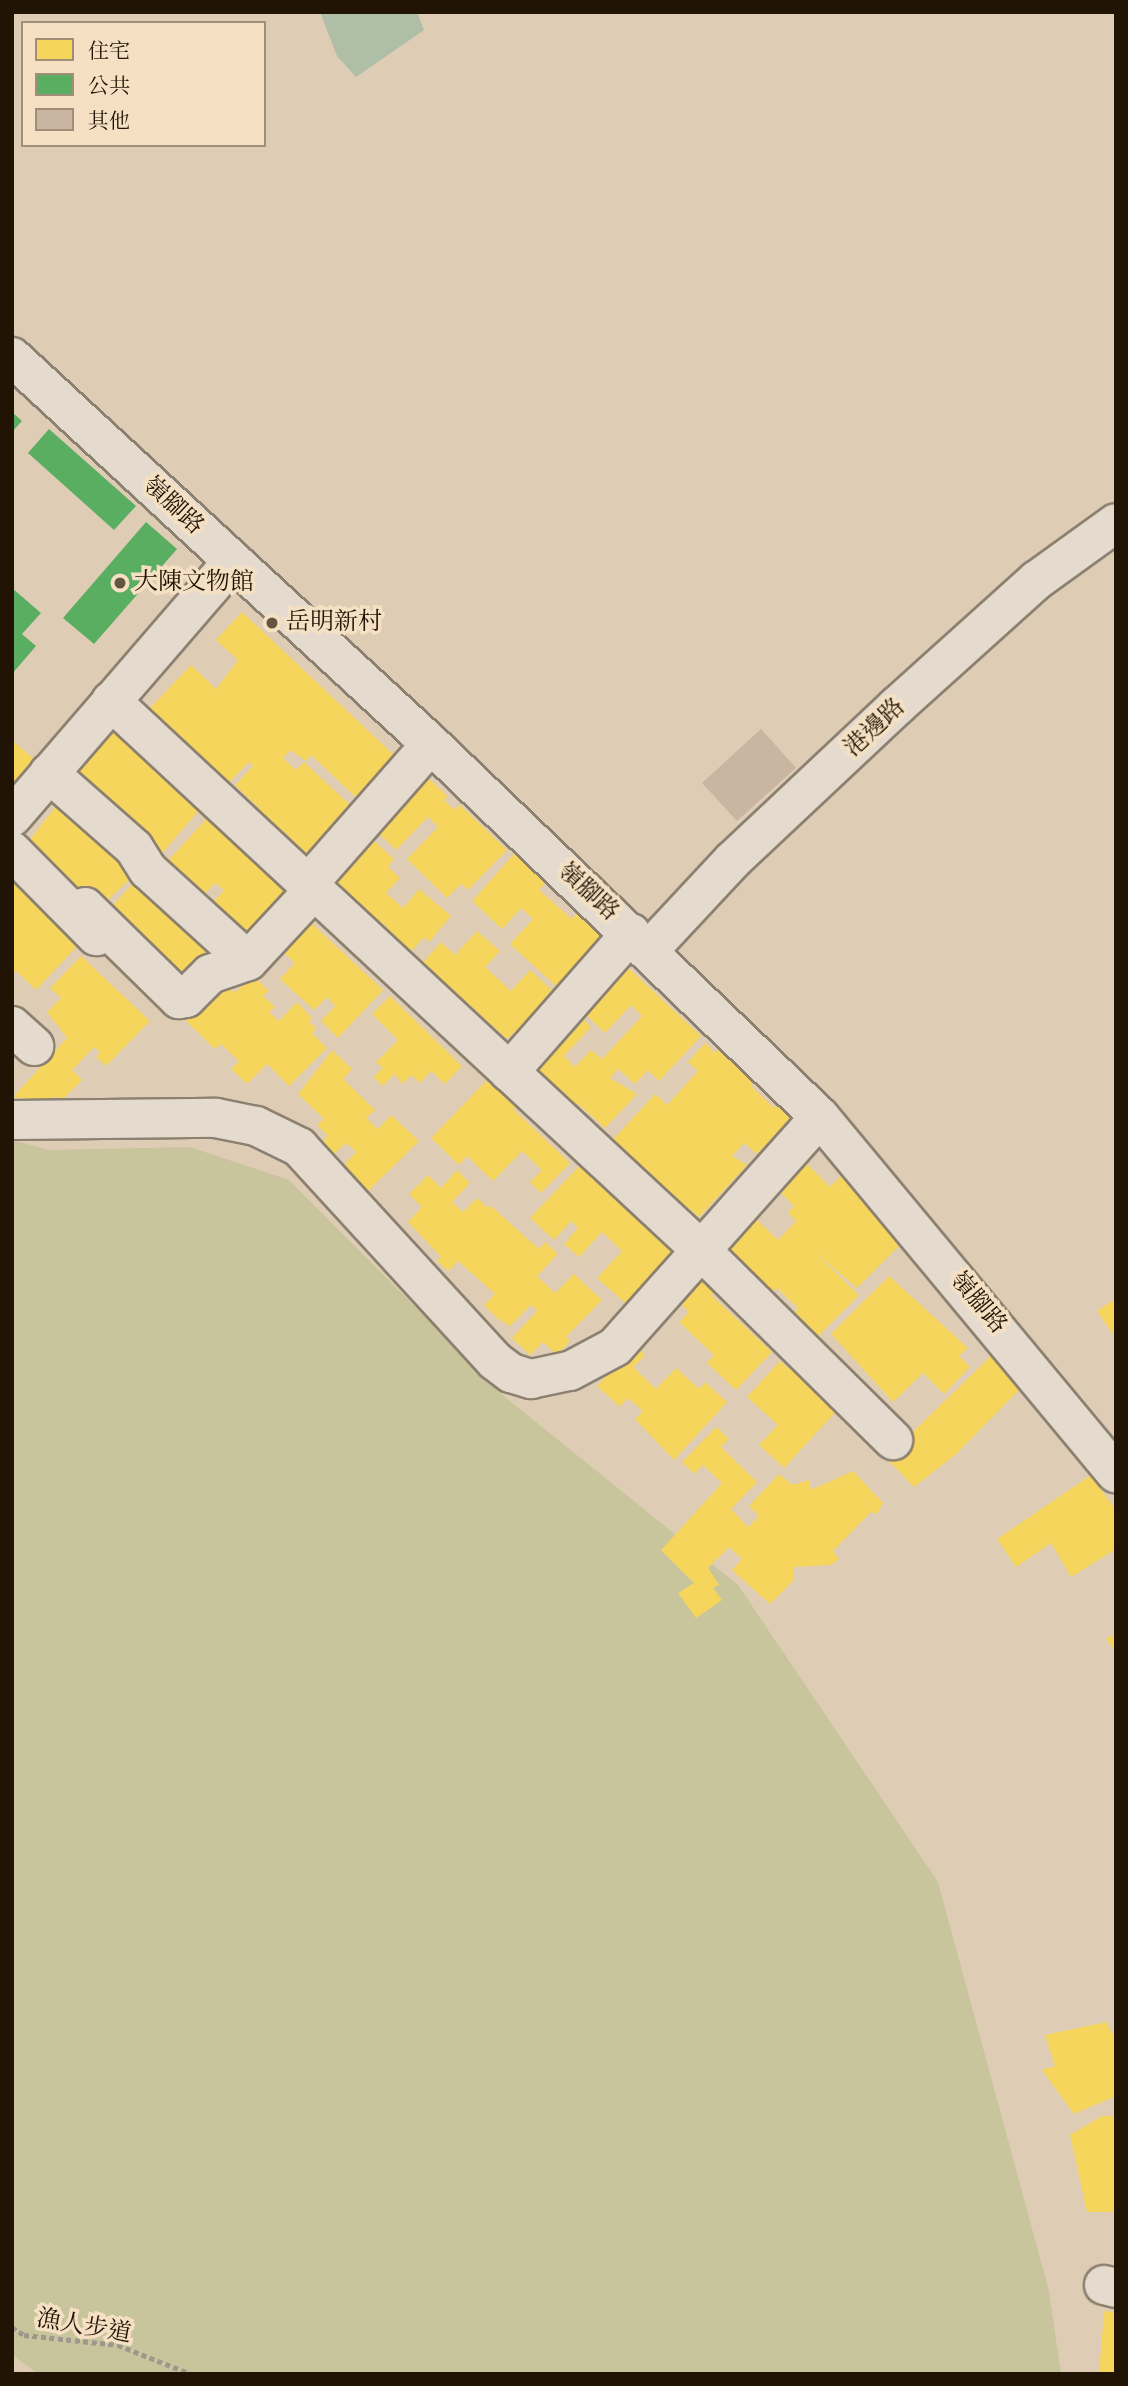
<!DOCTYPE html>
<meta charset="utf-8">
<style>
body{margin:0}
#map{position:relative;width:1128px;height:2386px;overflow:hidden;background:#decdb4;font-family:"Libre Bodoni","Noto Serif TC",serif}
div>[style]{position:absolute}
.green>*{inset:0;background:#c8c49c}
.water>*{inset:0;background:#afbea7}
.homes>*{inset:0;background:#f6d55c}
.public>*{inset:0;background:#5aae61}
.building>*{inset:0;background:#c9b5a2}
.path>*{height:4.5px;margin-top:-2.25px;transform-origin:0;background:repeating-linear-gradient(90deg,#9e978c 0 5px,transparent 0 8.5px)}
.roads{filter:drop-shadow(2px 0 #8c8171) drop-shadow(-2px 0 #8c8171) drop-shadow(0 2px #8c8171) drop-shadow(0 -2px #8c8171)}
.street>*{height:38px;margin:-19px;padding:0 19px;transform-origin:19px;border-radius:19px;background:#e4dbce}
.secondary>*{height:38px;margin:-19px;padding:0 19px;transform-origin:19px;border-radius:19px;background:#e4dbce}
.dots>*{width:19px;height:19px;translate:-50% -50%;box-sizing:border-box;border:4px solid #f5e0c3;border-radius:50%}
span{translate:-50% -50%;white-space:nowrap;text-align:center;line-height:1.15;-webkit-text-stroke:7px #f5e0c3;paint-order:stroke}
.street-label{font-size:24px;color:#221405}
.poi-label{font-size:24px;color:#221405}
.left{translate:0 -50%;text-align:left}
.frame{position:absolute;inset:0;border:14px solid #221405;pointer-events:none}
.legend{position:absolute;left:21px;top:21px;width:245px;height:126px;box-sizing:border-box;background:#f5e0c3;border:2px solid #a18e77;margin:0;padding:9px 12px;list-style:none;font-size:21px;color:#221405}
.legend li{display:flex;align-items:center;gap:14px;height:35px}
.legend b{width:35px;border:2px solid #a18e77}
</style>
<div id="map">
<div class="green">
<div style="clip-path:polygon(12px 1140px,49px 1150px,190px 1147px,289px 1180px,506px 1398px,738px 1585px,938px 1882px,1049px 2291px,1061px 2374px,38px 2374px,14px 2356px)"></div>
</div>
<div class="water">
<div style="clip-path:polygon(320px 12px,417px 12px,424px 30px,356px 77px,337px 56px)"></div>
</div>
<div class="homes">
<div style="clip-path:polygon(242px 612px,396px 757px,361px 802px,311px 755px,306px 761px,290px 750px,283px 758px,296px 770px,304px 762px,362px 816px,309px 872px,285px 850px,294px 841px,283px 831px,274px 840px,250px 818px,259px 808px,235px 785px,253px 766px,249px 762px,221px 791px,179px 751px,188px 743px,176px 732px,168px 741px,157px 729px,163px 723px,149px 709px,191px 665px,216px 689px,238px 660px,216px 640px)"></div>
<div style="clip-path:polygon(109px 721px,200px 809px,154px 863px,59px 773px)"></div>
<div style="clip-path:polygon(12px 740px,38px 763px,12px 792px)"></div>
<div style="clip-path:polygon(421px 771px,448px 797px,444px 800px,454px 810px,460px 805px,507px 850px,468px 890px,461px 884px,447px 898px,407px 859px,438px 827px,428px 817px,396px 850px,369px 824px)"></div>
<div style="clip-path:polygon(63px 797px,142px 868px,100px 907px,81px 904px,28px 842px)"></div>
<div style="clip-path:polygon(210px 815px,298px 894px,244px 954px,209px 907px,224px 890px,215px 883px,199px 900px,162px 867px)"></div>
<div style="clip-path:polygon(363px 831px,394px 859px,388px 867px,400px 878px,386px 893px,403px 908px,419px 889px,451px 916px,429px 942px,424px 937px,404px 959px,380px 938px,388px 928px,364px 908px,358px 915px,319px 881px)"></div>
<div style="clip-path:polygon(515px 853px,547px 881px,539px 890px,572px 919px,579px 911px,605px 936px,558px 988px,510px 944px,533px 919px,521px 908px,502px 929px,472px 901px)"></div>
<div style="clip-path:polygon(12px 858px,82px 941px,36px 990px,16px 971px,12px 975px)"></div>
<div style="clip-path:polygon(145px 870px,220px 938px,179px 982px,105px 914px)"></div>
<div style="clip-path:polygon(310px 922px,383px 990px,338px 1038px,321px 1021px,335px 1006px,327px 997px,314px 1010px,280px 979px,295px 963px,282px 951px)"></div>
<div style="clip-path:polygon(477px 931px,500px 951px,485px 967px,511px 991px,530px 970px,552px 990px,547px 995px,552px 999px,507px 1039px,472px 1007px,464px 1015px,428px 982px,436px 974px,423px 962px,441px 942px,455px 955px)"></div>
<div style="clip-path:polygon(81px 956px,150px 1021px,106px 1066px,96px 1057px,100px 1052px,94px 1047px,72px 1070px,82px 1080px,61px 1101px,55px 1096px,49px 1103px,13px 1097px,67px 1038px,47px 1012px,61px 998px,50px 988px)"></div>
<div style="clip-path:polygon(623px 963px,701px 1036px,659px 1081px,648px 1070px,635px 1084px,618px 1069px,610px 1078px,637px 1094px,605px 1128px,577px 1103px,568px 1112px,524px 1071px,578px 1014px,591px 1027px,564px 1056px,575px 1067px,591px 1050px,602px 1059px,642px 1016px,631px 1005px,605px 1033px,580px 1009px)"></div>
<div style="clip-path:polygon(252px 975px,269px 991px,263px 996px,275px 1007px,269px 1012px,279px 1021px,297px 1002px,312px 1018px,309px 1022px,316px 1028px,312px 1033px,327px 1048px,289px 1086px,267px 1064px,247px 1084px,231px 1069px,239px 1061px,221px 1044px,215px 1049px,186px 1021px,224px 982px,235px 993px)"></div>
<div style="clip-path:polygon(390px 996px,462px 1066px,445px 1084px,431px 1071px,420px 1083px,411px 1075px,403px 1084px,394px 1074px,383px 1086px,373px 1077px,383px 1068px,376px 1062px,398px 1040px,372px 1014px)"></div>
<div style="clip-path:polygon(705px 1043px,715px 1053px,723px 1045px,759px 1077px,751px 1086px,774px 1108px,779px 1103px,793px 1116px,757px 1154px,744px 1143px,732px 1156px,747px 1165px,699px 1217px,686px 1206px,678px 1215px,605px 1148px,655px 1094px,667px 1105px,698px 1071px,688px 1062px)"></div>
<div style="clip-path:polygon(332px 1050px,352px 1069px,343px 1079px,375px 1110px,366px 1118px,378px 1129px,391px 1115px,419px 1141px,368px 1191px,342px 1167px,356px 1152px,346px 1143px,334px 1154px,322px 1142px,328px 1136px,317px 1125px,324px 1119px,298px 1094px)"></div>
<div style="clip-path:polygon(486px 1081px,517px 1105px,513px 1109px,570px 1163px,541px 1193px,530px 1182px,542px 1170px,522px 1151px,493px 1181px,467px 1156px,459px 1165px,431px 1138px)"></div>
<div style="clip-path:polygon(584px 1161px,677px 1247px,625px 1303px,597px 1278px,622px 1251px,602px 1232px,579px 1257px,564px 1244px,578px 1228px,571px 1221px,554px 1240px,530px 1218px)"></div>
<div style="clip-path:polygon(806px 1163px,830px 1187px,842px 1175px,904px 1241px,857px 1288px,813px 1251px,859px 1295px,812px 1342px,788px 1319px,798px 1308px,777px 1288px,767px 1298px,721px 1254px,756px 1219px,778px 1240px,796px 1221px,788px 1213px,794px 1206px,779px 1191px)"></div>
<div style="clip-path:polygon(457px 1170px,470px 1183px,452px 1202px,463px 1212px,477px 1198px,488px 1208px,491px 1206px,539px 1249px,545px 1242px,558px 1254px,537px 1276px,555px 1293px,574px 1274px,602px 1300px,566px 1337px,570px 1341px,557px 1355px,543px 1342px,530px 1355px,512px 1338px,537px 1311px,531px 1305px,510px 1326px,498px 1319px,484px 1305px,495px 1294px,458px 1261px,448px 1271px,437px 1261px,441px 1257px,408px 1222px,422px 1207px,409px 1194px,428px 1175px,441px 1188px)"></div>
<div style="clip-path:polygon(704px 1270px,721px 1285px,711px 1295px,772px 1352px,736px 1390px,707px 1363px,714px 1355px,679px 1322px,689px 1312px,676px 1299px)"></div>
<div style="clip-path:polygon(889px 1276px,968px 1348px,959px 1356px,970px 1367px,944px 1394px,923px 1373px,893px 1402px,831px 1334px)"></div>
<div style="clip-path:polygon(1116px 1298px,1116px 1339px,1097px 1311px)"></div>
<div style="clip-path:polygon(634px 1345px,645px 1355px,633px 1367px,656px 1389px,676px 1368px,699px 1389px,705px 1382px,727px 1402px,674px 1460px,635px 1419px,643px 1411px,628px 1398px,620px 1407px,597px 1386px)"></div>
<div style="clip-path:polygon(993px 1354px,1024px 1385px,956px 1454px,914px 1487px,886px 1458px)"></div>
<div style="clip-path:polygon(780px 1361px,789px 1369px,795px 1363px,841px 1406px,784px 1468px,759px 1445px,778px 1425px,747px 1397px)"></div>
<div style="clip-path:polygon(716px 1427px,729px 1439px,721px 1447px,757px 1482px,731px 1509px,748px 1527px,759px 1516px,749px 1506px,779px 1474px,793px 1485px,809px 1480px,811px 1490px,853px 1471px,883px 1503px,877px 1514px,871px 1512px,833px 1551px,839px 1559px,831px 1565px,794px 1567px,793px 1581px,770px 1604px,732px 1570px,742px 1559px,729px 1547px,708px 1568px,719px 1585px,713px 1588px,722px 1600px,696px 1618px,678px 1593px,694px 1583px,661px 1550px,722px 1483px,703px 1465px,694px 1474px,682px 1462px)"></div>
<div style="clip-path:polygon(1091px 1475px,1116px 1511px,1116px 1549px,1071px 1577px,1051px 1543px,1016px 1567px,997px 1539px)"></div>
<div style="clip-path:polygon(1116px 1633px,1116px 1652px,1106px 1639px)"></div>
<div style="clip-path:polygon(1106px 2022px,1116px 2041px,1116px 2096px,1074px 2114px,1042px 2070px,1055px 2066px,1045px 2035px)"></div>
<div style="clip-path:polygon(1102px 2116px,1116px 2116px,1116px 2212px,1087px 2212px,1070px 2135px)"></div>
<div style="clip-path:polygon(1104px 2311px,1116px 2313px,1116px 2374px,1099px 2374px)"></div>
</div>
<div class="public">
<div style="clip-path:polygon(12px 412px,22px 421px,12px 432px)"></div>
<div style="clip-path:polygon(49px 429px,136px 506px,114px 530px,28px 453px)"></div>
<div style="clip-path:polygon(146px 522px,177px 549px,94px 644px,63px 618px)"></div>
<div style="clip-path:polygon(12px 588px,41px 613px,22px 634px,36px 646px,12px 674px)"></div>
</div>
<div class="building">
<div style="clip-path:polygon(761px 729px,796px 768px,737px 821px,702px 783px)"></div>
</div>
<div class="path">
<div style="left:12px;top:2327px;width:14px;rotate:34deg"></div>
<div style="left:24px;top:2335px;width:95px;rotate:6.1deg"></div>
<div style="left:118px;top:2345px;width:79px;rotate:21.7deg"></div>
</div>
<div class="roads">
<div class="street">
<div style="left:111px;top:701px;width:807px;rotate:42.94deg"></div>
<div style="left:702px;top:1251px;width:269px;rotate:44.7deg"></div>
<div style="left:49px;top:773px;width:113px;rotate:41.4deg"></div>
<div style="left:134px;top:848px;width:26px;rotate:58deg"></div>
<div style="left:148px;top:870px;width:135px;rotate:42.3deg"></div>
<div style="left:248px;top:961px;width:97px;rotate:-47.1deg"></div>
<div style="left:12px;top:817px;width:338px;rotate:-49.2deg"></div>
<div style="left:12px;top:851px;width:120px;rotate:45.3deg"></div>
<div style="left:308px;top:884px;width:186px;rotate:-48.7deg"></div>
<div style="left:85px;top:907px;width:132px;rotate:44.4deg"></div>
<div style="left:179px;top:999px;width:7px;rotate:-8deg"></div>
<div style="left:186px;top:998px;width:34px;rotate:-45deg"></div>
<div style="left:210px;top:974px;width:40px;rotate:-18.9deg"></div>
<div style="left:649px;top:950px;width:123px;rotate:-47deg"></div>
<div style="left:733px;top:860px;width:225px;rotate:-43.2deg"></div>
<div style="left:897px;top:706px;width:188px;rotate:-42deg"></div>
<div style="left:1037px;top:580px;width:97px;rotate:-35.8deg"></div>
<div style="left:12px;top:1026px;width:30px;rotate:42deg"></div>
<div style="left:509px;top:1072px;width:185px;rotate:-48.7deg"></div>
<div style="left:12px;top:1120px;width:204px;rotate:-0.6deg"></div>
<div style="left:216px;top:1118px;width:41px;rotate:11.3deg"></div>
<div style="left:256px;top:1126px;width:48px;rotate:26deg"></div>
<div style="left:299px;top:1147px;width:290px;rotate:47.5deg"></div>
<div style="left:495px;top:1361px;width:20px;rotate:37deg"></div>
<div style="left:511px;top:1373px;width:21px;rotate:17deg"></div>
<div style="left:531px;top:1379px;width:40px;rotate:-12deg"></div>
<div style="left:570px;top:1371px;width:51px;rotate:-28.1deg"></div>
<div style="left:615px;top:1347px;width:308px;rotate:-48.3deg"></div>
<div style="left:1104px;top:2285px;width:12px;rotate:14deg"></div>
</div>
<div class="secondary">
<div style="left:12px;top:357px;width:570px;rotate:42.73deg"></div>
<div style="left:431px;top:744px;width:539px;rotate:43.8deg"></div>
<div style="left:820px;top:1117px;width:463px;rotate:50.3deg"></div>
</div>
</div>
<div class="dots">
<div style="left:120px;top:583px;background:#645542"></div>
<div style="left:272px;top:623px;background:#645542"></div>
</div>
<div class="street-label">
<span style="left:173px;top:506px;rotate:43deg">嶺腳路</span>
<span style="left:875px;top:728px;rotate:-43deg">港邊路</span>
<span style="left:588px;top:892px;rotate:43deg">嶺腳路</span>
<span style="left:978px;top:1303px;rotate:50deg">嶺腳路</span>
<span style="left:84px;top:2327px;rotate:10deg">漁人步道</span>
</div>
<div class="poi-label">
<span class="left" style="left:134px;top:583px">大陳文物館</span>
<span class="left" style="left:286px;top:623px">岳明新村</span>
</div>
<div class="frame"></div>
<ul class="legend">
<li><b style="height:19px;background:#f6d55c"></b>住宅</li>
<li><b style="height:19px;background:#5aae61"></b>公共</li>
<li><b style="height:19px;background:#c9b5a2"></b>其他</li>
</ul>
</div>
